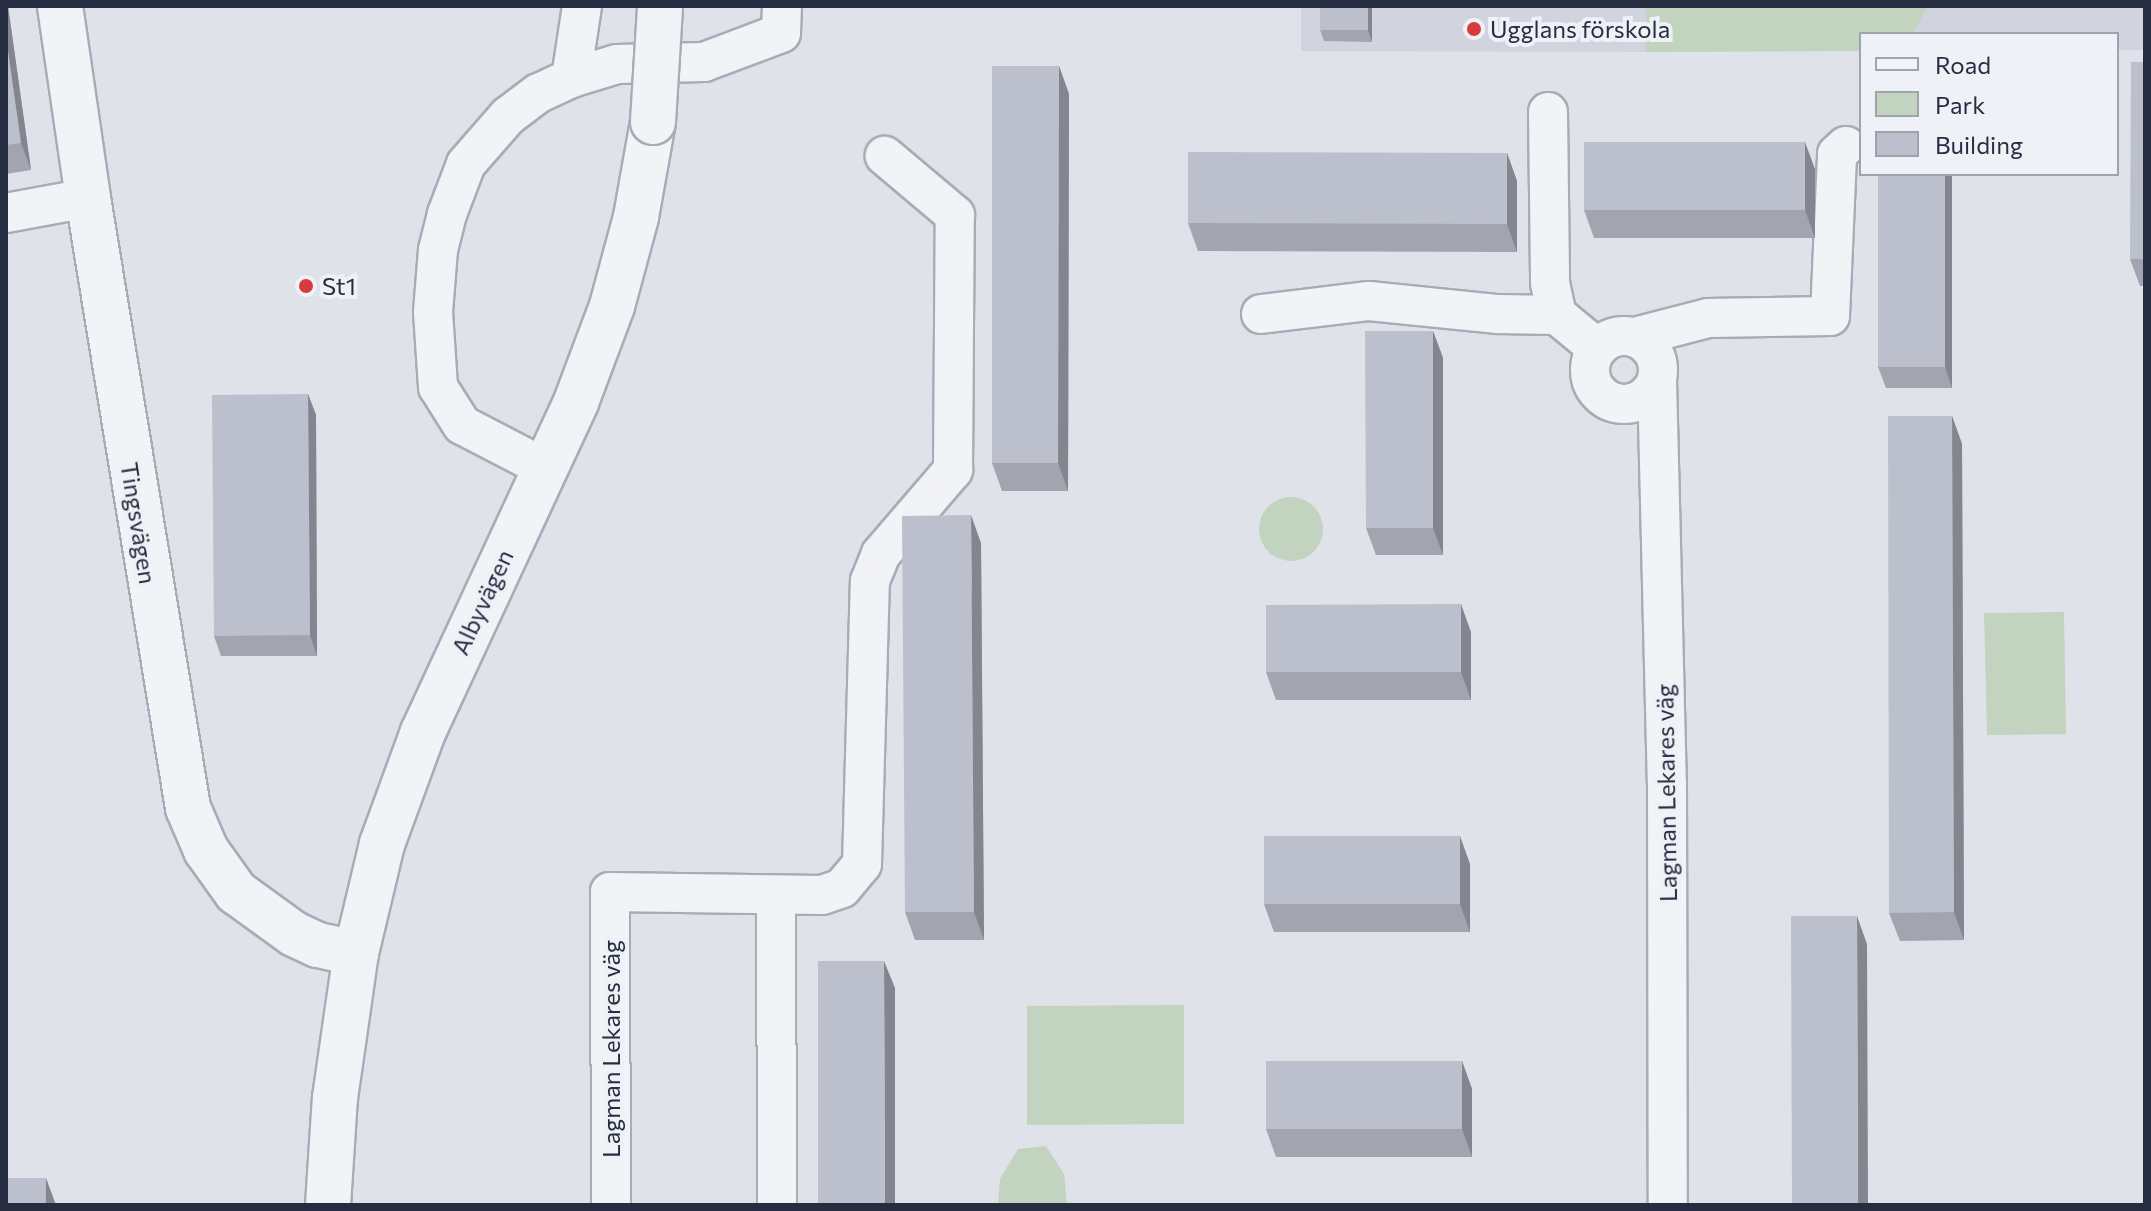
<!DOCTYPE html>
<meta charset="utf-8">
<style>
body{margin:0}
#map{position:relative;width:2151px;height:1211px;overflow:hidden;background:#dfe2e9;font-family:Commissioner,sans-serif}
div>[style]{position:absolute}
.built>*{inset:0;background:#d1d4de}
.green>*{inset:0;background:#c2d3bf}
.round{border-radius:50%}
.roads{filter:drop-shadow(2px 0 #a8acb7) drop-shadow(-2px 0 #a8acb7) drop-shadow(0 2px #a8acb7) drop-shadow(0 -2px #a8acb7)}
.minor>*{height:38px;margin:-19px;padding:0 19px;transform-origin:19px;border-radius:19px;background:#f2f3f7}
.minor>.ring{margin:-19px;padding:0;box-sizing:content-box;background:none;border:38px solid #f2f3f7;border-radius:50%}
.tertiary>*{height:44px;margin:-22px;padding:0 22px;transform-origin:22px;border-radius:22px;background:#f2f3f7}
.bridges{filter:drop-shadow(2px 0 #a8acb7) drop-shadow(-2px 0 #a8acb7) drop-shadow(0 2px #a8acb7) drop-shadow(0 -2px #a8acb7)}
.tertiary-bridge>*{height:44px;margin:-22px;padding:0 22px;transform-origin:22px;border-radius:22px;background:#f2f3f7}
.wall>*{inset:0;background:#a2a5af}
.shaded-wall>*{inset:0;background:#84868f}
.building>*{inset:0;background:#bcc0cc}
.dots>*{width:22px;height:22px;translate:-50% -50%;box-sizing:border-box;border:4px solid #eef1f6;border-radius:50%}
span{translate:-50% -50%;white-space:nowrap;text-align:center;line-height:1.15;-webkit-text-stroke:8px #eef1f6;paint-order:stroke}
.poi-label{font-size:24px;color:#272d41}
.left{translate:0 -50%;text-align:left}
.street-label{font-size:24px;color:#272d41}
.frame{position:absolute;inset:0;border:8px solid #272d41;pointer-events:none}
.legend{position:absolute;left:1859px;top:32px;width:260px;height:144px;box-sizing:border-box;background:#eef1f6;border:2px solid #9ea3ae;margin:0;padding:10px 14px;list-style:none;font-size:24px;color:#272d41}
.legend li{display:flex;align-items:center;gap:16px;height:40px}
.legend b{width:40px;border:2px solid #9ea3ae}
</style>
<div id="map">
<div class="built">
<div style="clip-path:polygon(1301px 6px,1646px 6px,1645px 52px,1301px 51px)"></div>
<div style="clip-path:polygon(1928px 6px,2145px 6px,2145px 50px,2117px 50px,2117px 34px,1913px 34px)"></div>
</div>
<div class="green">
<div style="clip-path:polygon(1646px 6px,1928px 6px,1913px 34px,1861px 34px,1861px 51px,1645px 52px)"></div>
<div class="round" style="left:1259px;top:497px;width:64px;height:64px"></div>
<div style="clip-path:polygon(2064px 612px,2066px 734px,1987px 735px,1984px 613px)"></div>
<div style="clip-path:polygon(1184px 1005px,1184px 1124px,1027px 1125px,1027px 1006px)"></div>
<div style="clip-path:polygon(1046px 1146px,1064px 1174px,1067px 1205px,998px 1205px,1000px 1179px,1018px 1149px)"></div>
</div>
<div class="roads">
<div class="minor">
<div style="left:571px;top:78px;width:73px;rotate:-81.3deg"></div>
<div style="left:1548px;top:112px;width:171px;rotate:89.3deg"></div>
<div style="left:1550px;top:283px;width:33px;rotate:78deg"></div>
<div style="left:6px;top:213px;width:83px;rotate:-10.4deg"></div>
<div style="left:1261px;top:314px;width:109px;rotate:-6.9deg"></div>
<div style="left:1369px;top:301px;width:130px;rotate:5.8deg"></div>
<div style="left:1498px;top:314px;width:59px;rotate:1deg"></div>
<div style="left:1557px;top:315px;width:52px;rotate:39.5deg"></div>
<div class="ring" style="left:1590px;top:336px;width:30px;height:30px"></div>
<div style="left:1635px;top:337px;width:75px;rotate:-14.6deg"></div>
<div style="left:1708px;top:318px;width:122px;rotate:-0.9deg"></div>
<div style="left:1830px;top:316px;width:162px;rotate:-87.5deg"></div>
<div style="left:1837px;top:154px;width:12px;rotate:-42deg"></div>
<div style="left:1657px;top:380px;width:403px;rotate:88.6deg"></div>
<div style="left:1667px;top:783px;width:422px;rotate:89.9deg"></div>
<div style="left:545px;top:468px;width:93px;rotate:-152.6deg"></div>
<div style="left:462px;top:425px;width:45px;rotate:-122.3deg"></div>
<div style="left:438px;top:387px;width:75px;rotate:-93.8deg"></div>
<div style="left:433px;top:312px;width:62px;rotate:-85.4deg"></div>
<div style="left:438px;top:250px;width:37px;rotate:-76deg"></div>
<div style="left:447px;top:214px;width:53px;rotate:-69.2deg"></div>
<div style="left:466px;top:164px;width:64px;rotate:-48.8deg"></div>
<div style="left:508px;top:116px;width:39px;rotate:-37deg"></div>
<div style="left:539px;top:93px;width:35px;rotate:-25deg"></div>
<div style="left:571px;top:78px;width:48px;rotate:-16.9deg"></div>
<div style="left:617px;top:64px;width:87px;rotate:-1.3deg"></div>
<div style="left:704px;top:62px;width:82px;rotate:-20.6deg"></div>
<div style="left:781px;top:33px;width:27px;rotate:-88deg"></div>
<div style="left:776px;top:897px;width:308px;rotate:89.8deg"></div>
<div style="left:611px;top:1205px;width:313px;rotate:-90.2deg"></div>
<div style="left:610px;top:892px;width:212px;rotate:0.8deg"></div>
<div style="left:822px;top:895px;width:21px;rotate:-19deg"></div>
<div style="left:842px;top:888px;width:31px;rotate:-50deg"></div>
<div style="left:862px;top:864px;width:283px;rotate:-88.4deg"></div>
<div style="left:870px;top:581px;width:29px;rotate:-68deg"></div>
<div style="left:881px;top:554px;width:111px;rotate:-49.4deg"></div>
<div style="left:953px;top:470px;width:255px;rotate:-89.6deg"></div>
<div style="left:955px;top:215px;width:92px;rotate:-139.9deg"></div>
</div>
<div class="tertiary">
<div style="left:60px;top:6px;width:194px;rotate:81.7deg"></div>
<div style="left:88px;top:198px;width:618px;rotate:80.69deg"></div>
<div style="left:188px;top:808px;width:46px;rotate:66.8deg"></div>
<div style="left:206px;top:850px;width:52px;rotate:54.5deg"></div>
<div style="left:236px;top:892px;width:72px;rotate:35.9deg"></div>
<div style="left:294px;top:934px;width:26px;rotate:25deg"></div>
<div style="left:318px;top:945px;width:39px;rotate:12deg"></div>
<div style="left:328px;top:1205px;width:107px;rotate:-86.3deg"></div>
<div style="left:335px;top:1098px;width:147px;rotate:-81.8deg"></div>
<div style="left:356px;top:953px;width:112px;rotate:-76.6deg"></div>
<div style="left:382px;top:844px;width:119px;rotate:-69.9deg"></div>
<div style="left:423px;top:732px;width:364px;rotate:-65.1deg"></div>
<div style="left:576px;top:402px;width:103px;rotate:-69.4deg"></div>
<div style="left:612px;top:306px;width:92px;rotate:-74.9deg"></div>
<div style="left:636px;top:217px;width:97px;rotate:-79.9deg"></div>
</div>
</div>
<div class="bridges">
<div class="tertiary-bridge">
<div style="left:653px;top:122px;width:116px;rotate:-86.5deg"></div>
</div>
</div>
<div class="wall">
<div style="clip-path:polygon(6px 6px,8px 6px,31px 170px,6px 174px)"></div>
<div style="clip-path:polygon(1320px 6px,1372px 6px,1372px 42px,1324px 41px,1320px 30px)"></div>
<div style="clip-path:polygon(2145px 62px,2145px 286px,2140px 286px,2130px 259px)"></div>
<div style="clip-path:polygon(1059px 66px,1069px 94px,1068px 491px,1002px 491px,992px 463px)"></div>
<div style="clip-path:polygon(1507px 153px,1517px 181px,1517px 252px,1198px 251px,1188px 223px)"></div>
<div style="clip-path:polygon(1815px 169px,1815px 238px,1594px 238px,1584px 210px)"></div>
<div style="clip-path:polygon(1952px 174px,1952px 388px,1886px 388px,1878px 367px)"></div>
<div style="clip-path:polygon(1433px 331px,1443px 358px,1443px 555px,1376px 555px,1366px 528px)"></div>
<div style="clip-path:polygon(308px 394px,316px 415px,317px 656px,221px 656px,214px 636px)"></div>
<div style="clip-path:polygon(1952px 416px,1962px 444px,1964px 940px,1900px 941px,1889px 913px)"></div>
<div style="clip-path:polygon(981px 543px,984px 940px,915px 940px,905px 912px)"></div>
<div style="clip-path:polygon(1471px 632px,1471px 700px,1276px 700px,1266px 672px)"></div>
<div style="clip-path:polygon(1470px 864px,1470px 932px,1274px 932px,1264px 904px)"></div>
<div style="clip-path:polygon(1462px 1061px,1472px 1089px,1472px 1157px,1276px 1157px,1266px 1129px)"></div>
</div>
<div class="shaded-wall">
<div style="clip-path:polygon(6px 6px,8px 6px,31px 170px,21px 143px,6px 37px)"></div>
<div style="clip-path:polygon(1368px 6px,1372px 6px,1372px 42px,1368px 30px)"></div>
<div style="clip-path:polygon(1059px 66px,1069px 94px,1068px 491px,1058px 463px)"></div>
<div style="clip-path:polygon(1805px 142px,1815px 169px,1815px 238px,1805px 210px)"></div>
<div style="clip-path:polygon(1507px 153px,1517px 181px,1517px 252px,1507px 224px)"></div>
<div style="clip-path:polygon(1945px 174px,1952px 174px,1952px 388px,1945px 367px)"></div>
<div style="clip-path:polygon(1433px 331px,1443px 358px,1443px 555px,1433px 528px)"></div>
<div style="clip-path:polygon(308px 394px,316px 415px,317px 656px,310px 635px)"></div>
<div style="clip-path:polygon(1952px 416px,1962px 444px,1964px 940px,1954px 912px)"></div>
<div style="clip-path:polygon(971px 515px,981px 543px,984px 940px,974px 912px)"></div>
<div style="clip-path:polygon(1461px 604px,1471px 632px,1471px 700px,1461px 672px)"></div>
<div style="clip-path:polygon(1460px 836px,1470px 864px,1470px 932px,1460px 904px)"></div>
<div style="clip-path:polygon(1857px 916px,1867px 944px,1868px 1205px,1858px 1205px)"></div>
<div style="clip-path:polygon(884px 961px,895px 988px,895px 1205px,885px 1205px)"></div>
<div style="clip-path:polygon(1462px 1061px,1472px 1089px,1472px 1157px,1462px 1129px)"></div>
<div style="clip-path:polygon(46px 1178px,56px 1205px,46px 1205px)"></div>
</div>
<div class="building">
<div style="clip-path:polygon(1320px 6px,1368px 6px,1368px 30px,1320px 30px)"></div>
<div style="clip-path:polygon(6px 37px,21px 143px,6px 145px)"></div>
<div style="clip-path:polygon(2131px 62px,2145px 62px,2145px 259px,2130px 259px)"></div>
<div style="clip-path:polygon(992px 66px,1059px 66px,1058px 463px,992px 463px)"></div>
<div style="clip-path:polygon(1584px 142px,1805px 142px,1805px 210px,1584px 210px)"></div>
<div style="clip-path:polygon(1188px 152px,1507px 153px,1507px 224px,1188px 223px)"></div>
<div style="clip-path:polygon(1878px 174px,1945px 174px,1945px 367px,1878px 367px)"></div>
<div style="clip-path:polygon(1365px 331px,1433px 331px,1433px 528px,1366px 528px)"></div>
<div style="clip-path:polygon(308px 394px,310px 635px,214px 636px,212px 395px)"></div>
<div style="clip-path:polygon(1888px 416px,1952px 416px,1954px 912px,1889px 913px)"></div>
<div style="clip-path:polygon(971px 515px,974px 912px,905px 912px,902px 516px)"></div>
<div style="clip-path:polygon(1461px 604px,1461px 672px,1266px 672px,1266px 605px)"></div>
<div style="clip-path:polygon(1264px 836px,1460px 836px,1460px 904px,1264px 904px)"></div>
<div style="clip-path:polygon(1791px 916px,1857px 916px,1858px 1205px,1792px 1205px)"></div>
<div style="clip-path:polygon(818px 961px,884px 961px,885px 1205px,818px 1205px)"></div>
<div style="clip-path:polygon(1266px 1061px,1462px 1061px,1462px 1129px,1266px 1129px)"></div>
<div style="clip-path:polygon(6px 1178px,46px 1178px,46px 1205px,6px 1205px)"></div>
</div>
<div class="dots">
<div style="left:1474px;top:29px;background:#d53c40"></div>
<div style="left:306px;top:286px;background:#d53c40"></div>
</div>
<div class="poi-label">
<span class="left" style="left:1490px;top:29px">Ugglans förskola</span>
<span class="left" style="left:322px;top:286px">St1</span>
</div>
<div class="street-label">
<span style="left:139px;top:523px;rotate:81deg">Tingsvägen</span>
<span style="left:482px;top:602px;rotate:-65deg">Albyvägen</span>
<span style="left:1666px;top:793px;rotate:-91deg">Lagman Lekares väg</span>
<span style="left:611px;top:1049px;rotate:-90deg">Lagman Lekares väg</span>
</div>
<div class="frame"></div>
<ul class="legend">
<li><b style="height:10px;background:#f2f3f7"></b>Road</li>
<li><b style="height:22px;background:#c2d3bf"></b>Park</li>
<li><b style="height:22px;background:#bcc0cc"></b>Building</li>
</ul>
</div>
